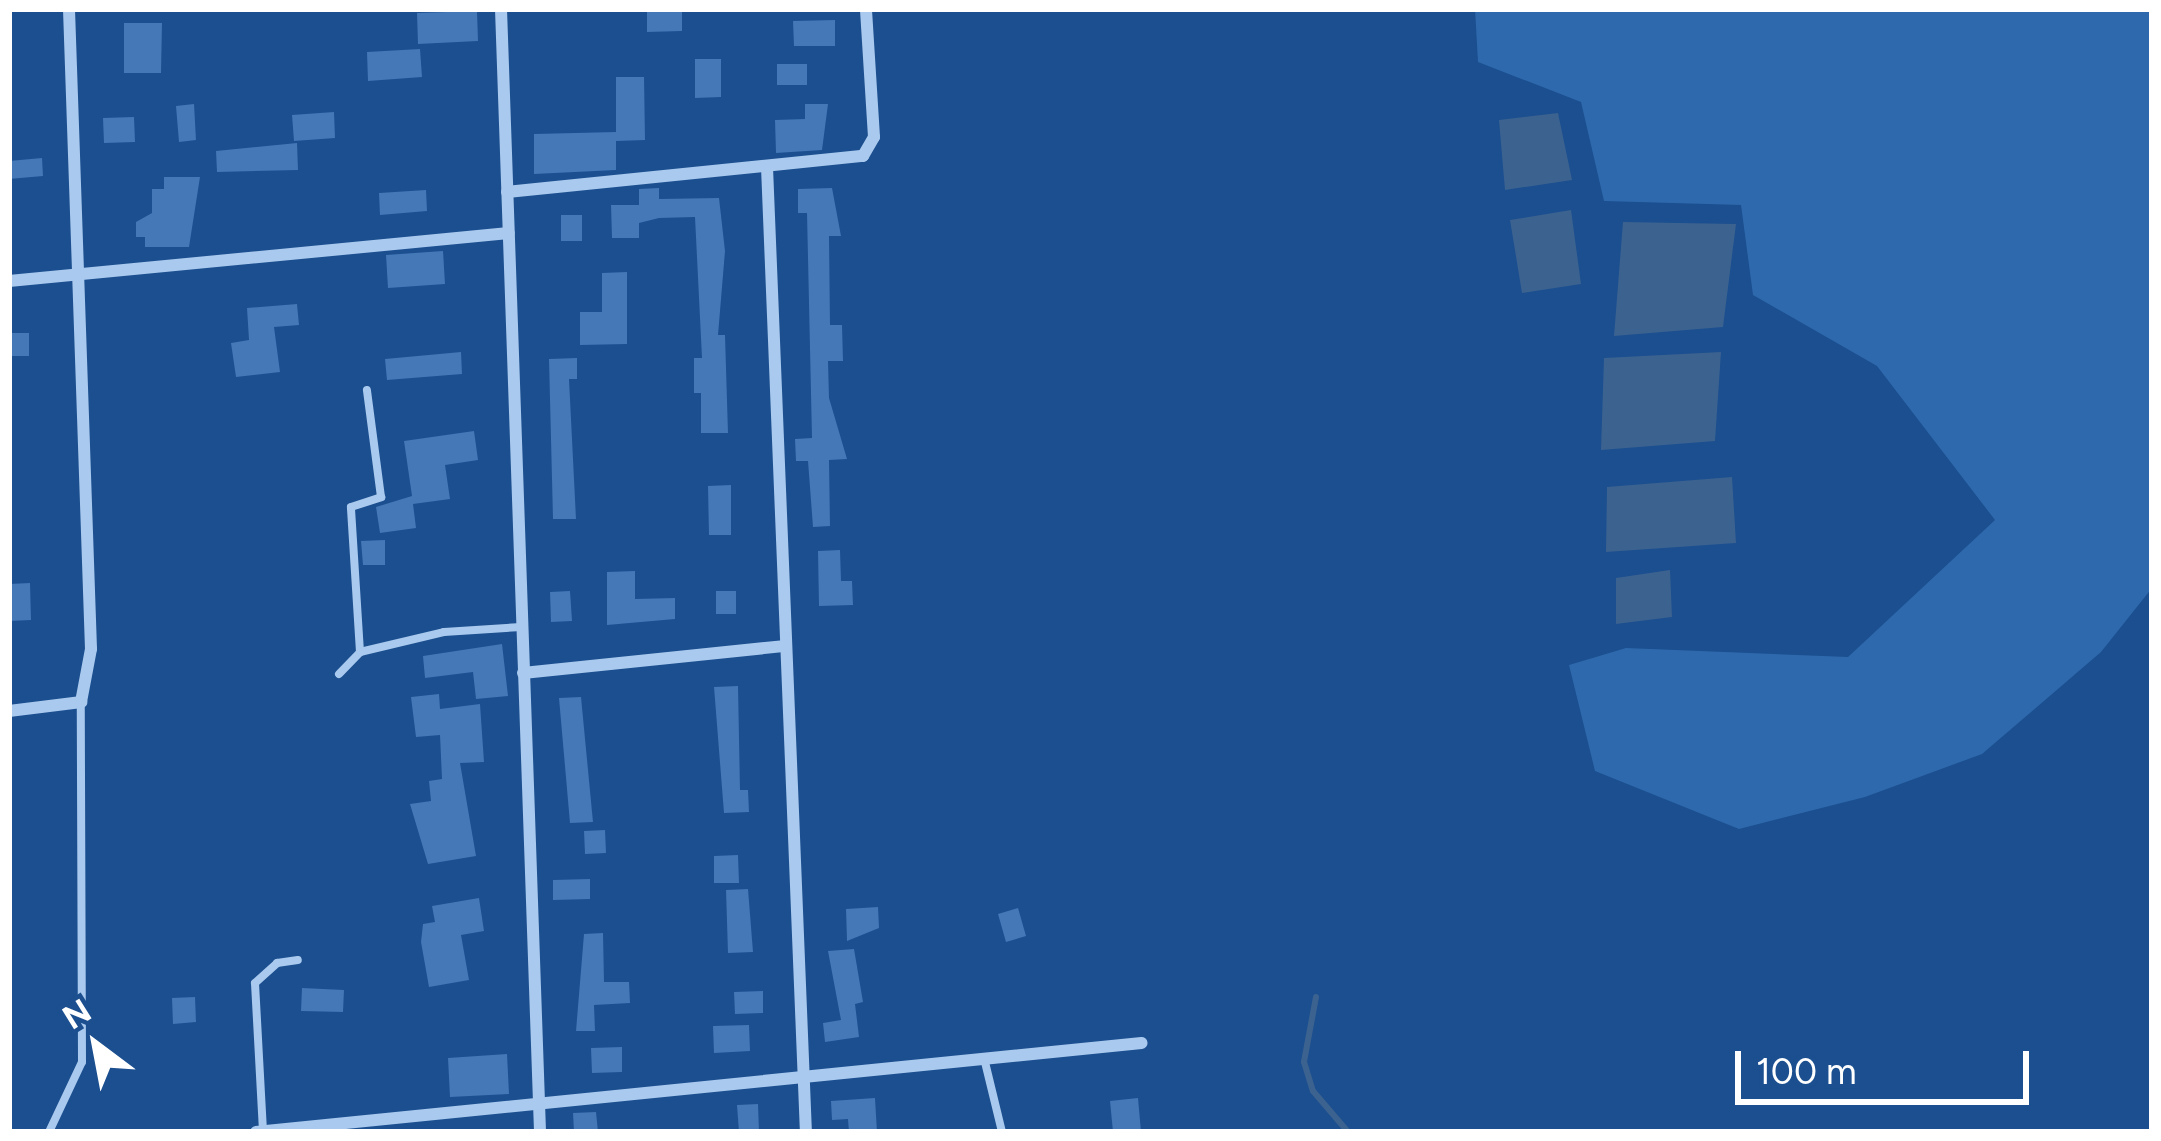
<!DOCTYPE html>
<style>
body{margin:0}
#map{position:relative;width:2161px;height:1141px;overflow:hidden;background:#1b4f8f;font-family:Figtree,sans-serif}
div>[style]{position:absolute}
.green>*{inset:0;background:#2e69ad}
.water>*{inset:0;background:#3c6290}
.stream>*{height:6px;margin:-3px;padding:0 3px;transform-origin:3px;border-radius:3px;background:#3c6290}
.building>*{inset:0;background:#4478b7}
.lane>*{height:8px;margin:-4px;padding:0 4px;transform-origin:4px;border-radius:4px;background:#a9c9ee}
.street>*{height:12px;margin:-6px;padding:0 6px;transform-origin:6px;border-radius:6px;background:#a9c9ee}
span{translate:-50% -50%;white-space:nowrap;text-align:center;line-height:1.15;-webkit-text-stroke:9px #1b4f8f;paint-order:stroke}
.frame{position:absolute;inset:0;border:12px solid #fff;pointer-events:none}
.north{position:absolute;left:36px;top:985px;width:120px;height:120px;-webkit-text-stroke:9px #1b4f8f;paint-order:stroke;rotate:328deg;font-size:33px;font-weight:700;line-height:48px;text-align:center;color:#fff}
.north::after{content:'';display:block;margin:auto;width:42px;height:54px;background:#fff;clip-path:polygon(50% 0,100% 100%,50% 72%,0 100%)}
.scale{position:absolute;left:1735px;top:1051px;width:294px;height:54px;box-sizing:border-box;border:6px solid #fff;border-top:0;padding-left:15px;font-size:36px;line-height:42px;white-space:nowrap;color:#fff;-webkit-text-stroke:9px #1b4f8f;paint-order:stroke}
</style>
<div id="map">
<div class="green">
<div style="clip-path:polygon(1475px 9px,2152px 9px,2152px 588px,2101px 652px,1982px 754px,1865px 797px,1739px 829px,1595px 771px,1569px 665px,1626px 648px,1848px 657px,1995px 520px,1877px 366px,1753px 295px,1741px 205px,1604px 201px,1581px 102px,1478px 62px)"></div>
</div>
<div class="water">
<div style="clip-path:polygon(1558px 113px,1572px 180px,1505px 190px,1499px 120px)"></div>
<div style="clip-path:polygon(1571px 210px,1581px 284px,1522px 293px,1510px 220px)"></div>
<div style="clip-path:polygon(1623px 222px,1736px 224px,1723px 327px,1614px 336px)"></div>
<div style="clip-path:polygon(1721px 352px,1715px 441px,1601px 450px,1604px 358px)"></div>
<div style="clip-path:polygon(1732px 477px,1736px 543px,1606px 552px,1607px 487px)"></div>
<div style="clip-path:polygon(1670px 570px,1672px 617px,1616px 624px,1616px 578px)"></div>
</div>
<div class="stream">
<div style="left:1316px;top:997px;width:66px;rotate:100.5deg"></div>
<div style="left:1304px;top:1062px;width:30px;rotate:73deg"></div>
<div style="left:1313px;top:1091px;width:54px;rotate:49.5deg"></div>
</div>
<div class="building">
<div style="clip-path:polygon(647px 9px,682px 9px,682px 31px,647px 32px)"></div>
<div style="clip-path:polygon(477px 11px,478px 41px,418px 44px,417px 13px)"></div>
<div style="clip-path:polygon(835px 20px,835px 46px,794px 46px,793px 21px)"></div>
<div style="clip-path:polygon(124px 23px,162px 23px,161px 73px,124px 73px)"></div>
<div style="clip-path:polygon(420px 49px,422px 77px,368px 81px,367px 52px)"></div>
<div style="clip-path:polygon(695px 59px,721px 59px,721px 97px,695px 98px)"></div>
<div style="clip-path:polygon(777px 64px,807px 64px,807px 85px,777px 85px)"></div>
<div style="clip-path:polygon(616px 77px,644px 77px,645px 140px,616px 141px)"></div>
<div style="clip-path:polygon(194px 104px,196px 140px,179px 142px,176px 106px)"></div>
<div style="clip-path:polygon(805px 104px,828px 104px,822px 150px,776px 153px,775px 120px,805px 119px)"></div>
<div style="clip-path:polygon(334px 112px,335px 138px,294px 141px,292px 115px)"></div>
<div style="clip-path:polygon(134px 117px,135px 142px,104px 143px,103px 118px)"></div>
<div style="clip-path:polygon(616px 132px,616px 170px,534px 174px,534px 134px)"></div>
<div style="clip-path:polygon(297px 143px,298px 170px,217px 172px,216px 151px)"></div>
<div style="clip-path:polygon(42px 158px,43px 176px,9px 179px,9px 161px)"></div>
<div style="clip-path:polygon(164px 177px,200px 177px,189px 247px,145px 247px,145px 237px,136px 237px,136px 222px,152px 213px,152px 189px,164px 189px)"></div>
<div style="clip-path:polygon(659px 188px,659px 199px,719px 198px,725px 251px,718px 335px,725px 335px,728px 433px,701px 433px,701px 393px,694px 393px,694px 358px,702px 358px,695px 217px,659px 218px,639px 223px,639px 238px,612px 238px,611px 205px,639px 205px,639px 189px)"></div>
<div style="clip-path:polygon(832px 188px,841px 236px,829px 236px,830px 325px,842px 325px,843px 361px,828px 361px,829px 398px,847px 459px,829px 460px,830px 526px,813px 527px,808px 461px,796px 461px,795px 439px,812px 438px,807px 213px,798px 213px,798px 189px)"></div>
<div style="clip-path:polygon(426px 190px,427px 211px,380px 215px,379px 193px)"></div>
<div style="clip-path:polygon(561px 215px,582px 215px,582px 241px,561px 241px)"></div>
<div style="clip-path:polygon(443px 251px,445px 284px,388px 288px,386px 255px)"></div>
<div style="clip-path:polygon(627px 272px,627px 344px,580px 345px,580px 312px,602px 312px,602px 273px)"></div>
<div style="clip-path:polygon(297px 304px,299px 325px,274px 327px,280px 372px,236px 377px,231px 343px,249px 340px,247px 308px)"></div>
<div style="clip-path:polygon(9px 333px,29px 333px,29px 356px,9px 356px)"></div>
<div style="clip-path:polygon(461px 352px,462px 374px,387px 380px,385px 359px)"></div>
<div style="clip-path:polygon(577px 358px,577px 379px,569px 379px,576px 519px,553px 519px,549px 359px)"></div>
<div style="clip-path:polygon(474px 431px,478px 460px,445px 465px,450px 499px,413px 504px,416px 528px,380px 533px,376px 507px,412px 496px,404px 441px)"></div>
<div style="clip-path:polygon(731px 485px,731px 535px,709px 535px,708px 486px)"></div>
<div style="clip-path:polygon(385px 540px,385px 565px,363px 565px,361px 541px)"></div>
<div style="clip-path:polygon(840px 550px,841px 581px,852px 581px,853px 605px,819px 606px,818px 551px)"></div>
<div style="clip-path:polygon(635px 571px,635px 599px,675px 598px,675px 619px,607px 625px,607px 572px)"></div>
<div style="clip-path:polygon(30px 583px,31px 620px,9px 621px,9px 584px)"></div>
<div style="clip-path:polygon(570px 591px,572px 621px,551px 622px,550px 592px)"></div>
<div style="clip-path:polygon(716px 591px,736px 591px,736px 614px,716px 614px)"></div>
<div style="clip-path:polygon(502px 644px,508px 696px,476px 699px,473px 672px,425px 678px,423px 656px)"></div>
<div style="clip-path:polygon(738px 686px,740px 790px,748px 790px,749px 812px,724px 813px,714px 687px)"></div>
<div style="clip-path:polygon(439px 694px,440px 709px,480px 704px,484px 762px,460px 763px,476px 856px,428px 864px,410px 804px,431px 801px,429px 781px,442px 779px,440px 735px,416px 737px,411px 697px)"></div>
<div style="clip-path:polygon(581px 697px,593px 822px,570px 823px,559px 698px)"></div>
<div style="clip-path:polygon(605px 830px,606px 853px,585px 854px,584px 831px)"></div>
<div style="clip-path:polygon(738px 855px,739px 883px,714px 883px,714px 856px)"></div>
<div style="clip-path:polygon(590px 879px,590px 899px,553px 900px,553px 880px)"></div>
<div style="clip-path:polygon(748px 889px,753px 952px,728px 953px,726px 890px)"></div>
<div style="clip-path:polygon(479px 898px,484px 931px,461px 935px,469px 980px,429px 987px,421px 942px,423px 924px,435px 922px,432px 906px)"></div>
<div style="clip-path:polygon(878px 907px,879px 928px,847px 941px,846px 909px)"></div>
<div style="clip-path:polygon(1018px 908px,1026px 936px,1006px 942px,998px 914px)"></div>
<div style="clip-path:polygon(603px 933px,604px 982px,629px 982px,630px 1003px,594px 1005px,595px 1031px,576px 1031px,584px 934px)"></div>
<div style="clip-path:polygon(854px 949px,863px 1002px,855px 1004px,859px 1037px,825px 1042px,823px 1023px,841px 1020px,828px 951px)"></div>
<div style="clip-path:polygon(302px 988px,344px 990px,343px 1012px,301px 1011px)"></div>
<div style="clip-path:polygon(763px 991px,763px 1013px,735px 1014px,734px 992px)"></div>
<div style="clip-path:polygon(195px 997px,196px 1022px,173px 1024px,172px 998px)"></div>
<div style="clip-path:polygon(749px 1025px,750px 1051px,714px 1053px,713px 1026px)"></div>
<div style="clip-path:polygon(622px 1047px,622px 1072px,592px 1073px,591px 1048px)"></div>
<div style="clip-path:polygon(507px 1054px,509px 1094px,450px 1097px,448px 1058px)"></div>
<div style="clip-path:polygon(875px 1098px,877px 1132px,849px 1132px,848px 1119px,832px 1120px,831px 1101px)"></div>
<div style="clip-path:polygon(1138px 1098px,1141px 1132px,1113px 1132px,1110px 1101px)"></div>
<div style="clip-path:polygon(758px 1104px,759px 1132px,739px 1132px,737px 1105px)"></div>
<div style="clip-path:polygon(596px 1112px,598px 1132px,574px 1132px,573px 1113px)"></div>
</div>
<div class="lane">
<div style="left:360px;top:652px;width:145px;rotate:-93.6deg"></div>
<div style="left:351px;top:507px;width:32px;rotate:-18deg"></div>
<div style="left:381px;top:497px;width:108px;rotate:-97.5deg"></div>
<div style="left:339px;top:674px;width:30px;rotate:-46deg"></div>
<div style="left:360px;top:652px;width:86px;rotate:-13.4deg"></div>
<div style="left:444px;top:632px;width:77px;rotate:-3.7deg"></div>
<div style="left:984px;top:1058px;width:76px;rotate:76.3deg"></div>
<div style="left:263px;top:1131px;width:148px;rotate:-93.1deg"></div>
<div style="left:255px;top:983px;width:30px;rotate:-42deg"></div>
<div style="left:277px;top:963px;width:21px;rotate:-8deg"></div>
<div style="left:49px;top:1132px;width:77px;rotate:-64.8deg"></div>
<div style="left:82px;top:1062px;width:359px;rotate:-90.2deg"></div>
</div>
<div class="street">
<div style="left:501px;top:9px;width:1124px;rotate:88.01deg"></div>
<div style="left:767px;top:167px;width:966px;rotate:87.69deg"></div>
<div style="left:507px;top:192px;width:358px;rotate:-5.8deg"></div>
<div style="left:863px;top:156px;width:22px;rotate:-60deg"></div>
<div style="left:874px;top:137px;width:128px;rotate:-93.6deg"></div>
<div style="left:9px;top:281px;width:502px;rotate:-5.48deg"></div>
<div style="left:523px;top:673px;width:264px;rotate:-5.9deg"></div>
<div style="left:9px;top:711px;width:73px;rotate:-7.1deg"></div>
<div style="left:81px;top:702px;width:54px;rotate:-79.3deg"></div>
<div style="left:91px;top:649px;width:640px;rotate:-91.97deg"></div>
<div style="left:256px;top:1132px;width:890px;rotate:-5.74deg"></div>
</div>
<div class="frame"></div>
<div class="north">N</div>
<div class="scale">100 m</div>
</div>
